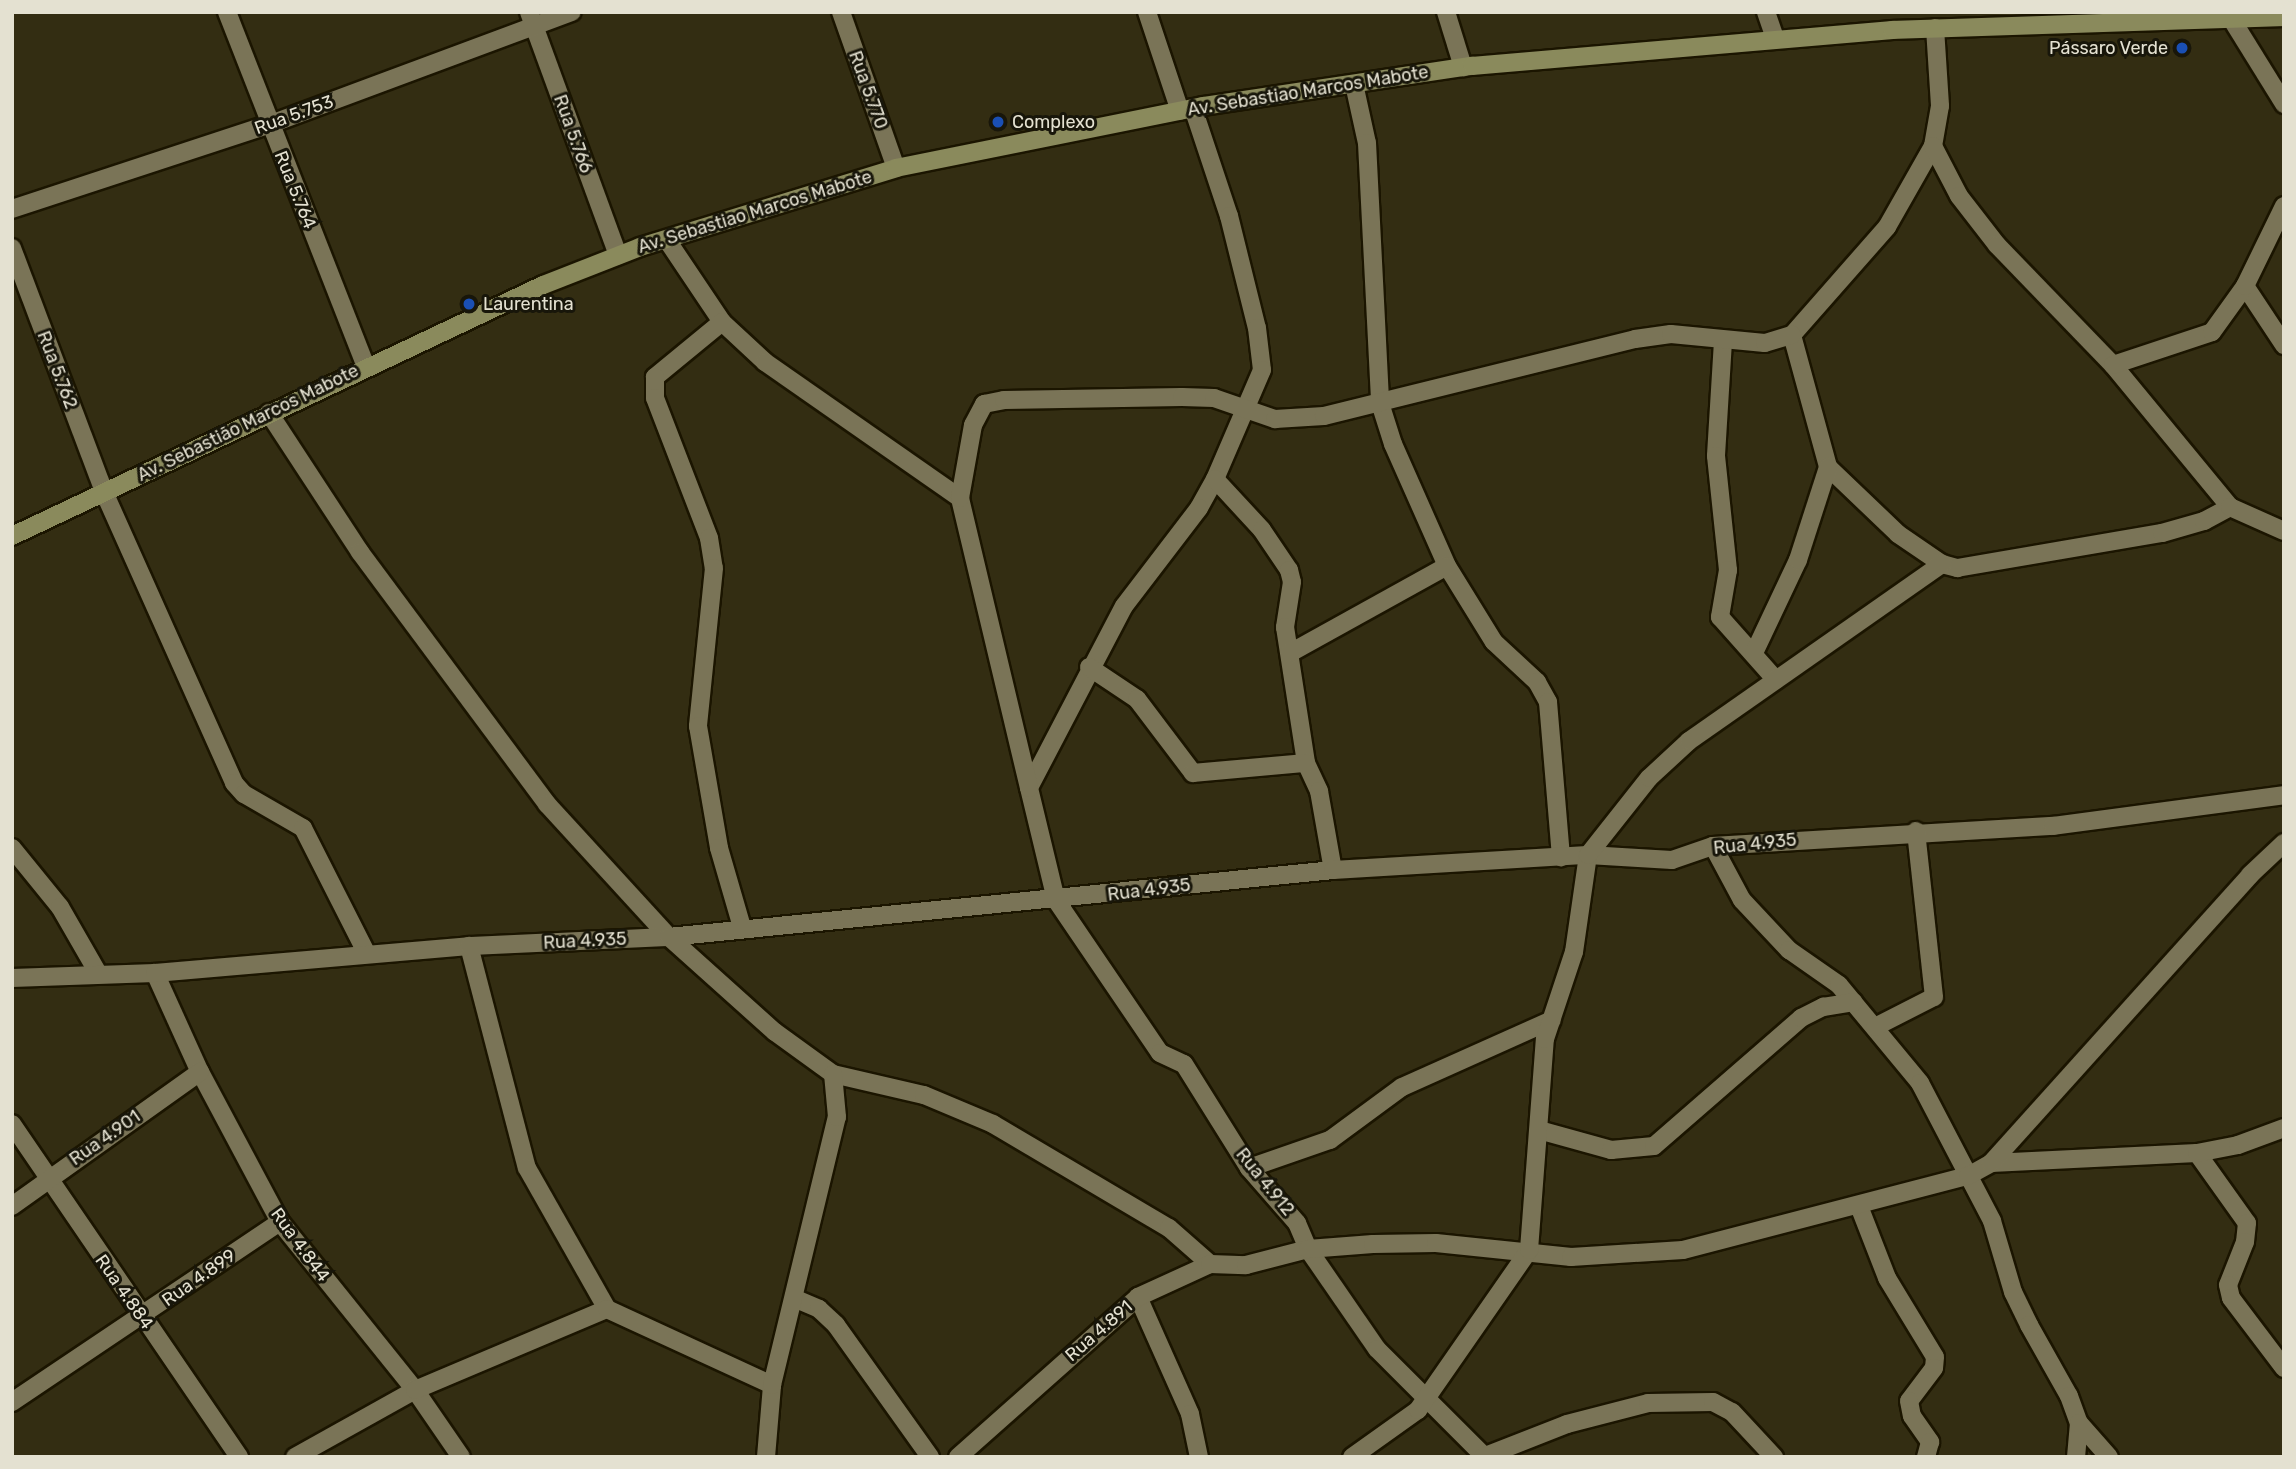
<!DOCTYPE html>
<meta charset="utf-8">
<style>
body{margin:0}
#map{position:relative;width:2296px;height:1469px;overflow:hidden;background:#332d12;font-family:Rubik,sans-serif}
div>[style]{position:absolute}
.roads{filter:drop-shadow(2px 0 #1b1500) drop-shadow(-2px 0 #1b1500) drop-shadow(0 2px #1b1500) drop-shadow(0 -2px #1b1500)}
.minor>*{height:18px;margin:-9px;padding:0 9px;transform-origin:9px;border-radius:9px;background:#7a7457}
.secondary>*{height:18px;margin:-9px;padding:0 9px;transform-origin:9px;border-radius:9px;background:#8a8a5c}
.dots>*{width:19px;height:19px;translate:-50% -50%;box-sizing:border-box;border:4px solid #18160a;border-radius:50%}
span{translate:-50% -50%;white-space:nowrap;text-align:center;line-height:1.15;-webkit-text-stroke:6px #18160a;paint-order:stroke}
.poi-label{font-size:18px;color:#e4e1d1}
.right{translate:-100% -50%;text-align:right}
.left{translate:0 -50%;text-align:left}
.street-label{font-size:18px;color:#e4e1d1}
.frame{position:absolute;inset:0;border:14px solid #e4e1d1;pointer-events:none}
</style>
<div id="map">
<div class="roads">
<div class="minor">
<div style="left:227px;top:12px;width:381px;rotate:68.6deg"></div>
<div style="left:529px;top:12px;width:259px;rotate:69.9deg"></div>
<div style="left:841px;top:12px;width:165px;rotate:70.6deg"></div>
<div style="left:1147px;top:12px;width:104px;rotate:71.6deg"></div>
<div style="left:1446px;top:12px;width:58px;rotate:72.8deg"></div>
<div style="left:1766px;top:12px;width:28px;rotate:71deg"></div>
<div style="left:2232px;top:20px;width:99px;rotate:58.2deg"></div>
<div style="left:1935px;top:28px;width:78px;rotate:86.3deg"></div>
<div style="left:1940px;top:106px;width:41px;rotate:99.9deg"></div>
<div style="left:1933px;top:146px;width:93px;rotate:119.6deg"></div>
<div style="left:1887px;top:227px;width:144px;rotate:131.3deg"></div>
<div style="left:1792px;top:335px;width:137px;rotate:74.7deg"></div>
<div style="left:1828px;top:467px;width:97px;rotate:43.7deg"></div>
<div style="left:1898px;top:534px;width:53px;rotate:34.3deg"></div>
<div style="left:1942px;top:564px;width:16px;rotate:15deg"></div>
<div style="left:1957px;top:568px;width:208px;rotate:-9.7deg"></div>
<div style="left:2162px;top:533px;width:44px;rotate:-15.9deg"></div>
<div style="left:2204px;top:521px;width:30px;rotate:-28deg"></div>
<div style="left:1354px;top:84px;width:60px;rotate:77.6deg"></div>
<div style="left:1367px;top:143px;width:260px;rotate:87.1deg"></div>
<div style="left:1380px;top:403px;width:43px;rotate:72.4deg"></div>
<div style="left:1393px;top:444px;width:133px;rotate:66.1deg"></div>
<div style="left:1447px;top:566px;width:89px;rotate:58.3deg"></div>
<div style="left:1494px;top:642px;width:59px;rotate:42.9deg"></div>
<div style="left:1537px;top:682px;width:23px;rotate:61deg"></div>
<div style="left:1548px;top:702px;width:156px;rotate:85.2deg"></div>
<div style="left:1193px;top:108px;width:114px;rotate:71.6deg"></div>
<div style="left:1229px;top:216px;width:115px;rotate:76deg"></div>
<div style="left:1257px;top:328px;width:42px;rotate:83.2deg"></div>
<div style="left:1262px;top:370px;width:119px;rotate:113.3deg"></div>
<div style="left:1215px;top:479px;width:33px;rotate:119deg"></div>
<div style="left:1199px;top:508px;width:123px;rotate:127.4deg"></div>
<div style="left:1124px;top:606px;width:205px;rotate:117.6deg"></div>
<div style="left:1029px;top:788px;width:115px;rotate:76.4deg"></div>
<div style="left:1056px;top:900px;width:185px;rotate:55.8deg"></div>
<div style="left:1160px;top:1053px;width:26px;rotate:25deg"></div>
<div style="left:1184px;top:1064px;width:123px;rotate:58deg"></div>
<div style="left:1249px;top:1168px;width:73px;rotate:48.9deg"></div>
<div style="left:1297px;top:1223px;width:28px;rotate:67deg"></div>
<div style="left:1308px;top:1249px;width:121px;rotate:55.4deg"></div>
<div style="left:1377px;top:1349px;width:153px;rotate:45deg"></div>
<div style="left:1933px;top:146px;width:56px;rotate:62.5deg"></div>
<div style="left:1959px;top:196px;width:62px;rotate:52.2deg"></div>
<div style="left:1997px;top:245px;width:167px;rotate:46deg"></div>
<div style="left:2113px;top:365px;width:184px;rotate:50.5deg"></div>
<div style="left:2230px;top:507px;width:59px;rotate:24deg"></div>
<div style="left:12px;top:209px;width:269px;rotate:-18.2deg"></div>
<div style="left:268px;top:125px;width:324px;rotate:-20.4deg"></div>
<div style="left:667px;top:240px;width:99px;rotate:56.1deg"></div>
<div style="left:722px;top:322px;width:59px;rotate:42.9deg"></div>
<div style="left:765px;top:362px;width:238px;rotate:34.9deg"></div>
<div style="left:12px;top:248px;width:261px;rotate:69.3deg"></div>
<div style="left:104px;top:492px;width:319px;rotate:65.9deg"></div>
<div style="left:234px;top:783px;width:15px;rotate:48deg"></div>
<div style="left:244px;top:794px;width:68px;rotate:30deg"></div>
<div style="left:303px;top:828px;width:141px;rotate:63.1deg"></div>
<div style="left:2245px;top:286px;width:71px;rotate:56.5deg"></div>
<div style="left:722px;top:322px;width:87px;rotate:140.6deg"></div>
<div style="left:655px;top:377px;width:21px;rotate:90deg"></div>
<div style="left:655px;top:398px;width:150px;rotate:68.9deg"></div>
<div style="left:709px;top:538px;width:30px;rotate:81deg"></div>
<div style="left:714px;top:568px;width:159px;rotate:95.8deg"></div>
<div style="left:698px;top:726px;width:124px;rotate:80.2deg"></div>
<div style="left:719px;top:848px;width:82px;rotate:73.8deg"></div>
<div style="left:1723px;top:341px;width:115px;rotate:93.5deg"></div>
<div style="left:1716px;top:456px;width:115px;rotate:84deg"></div>
<div style="left:1728px;top:570px;width:48px;rotate:99.7deg"></div>
<div style="left:1720px;top:617px;width:84px;rotate:48.4deg"></div>
<div style="left:2113px;top:365px;width:104px;rotate:-18.4deg"></div>
<div style="left:2212px;top:332px;width:57px;rotate:-54.3deg"></div>
<div style="left:2245px;top:286px;width:89px;rotate:-64deg"></div>
<div style="left:269px;top:413px;width:166px;rotate:56.8deg"></div>
<div style="left:360px;top:552px;width:314px;rotate:53.4deg"></div>
<div style="left:547px;top:804px;width:180px;rotate:47.5deg"></div>
<div style="left:669px;top:937px;width:142px;rotate:41.9deg"></div>
<div style="left:775px;top:1032px;width:72px;rotate:35.9deg"></div>
<div style="left:833px;top:1074px;width:93px;rotate:13deg"></div>
<div style="left:924px;top:1095px;width:75px;rotate:22.8deg"></div>
<div style="left:993px;top:1124px;width:204px;rotate:30.6deg"></div>
<div style="left:1169px;top:1228px;width:55px;rotate:41.3deg"></div>
<div style="left:1215px;top:479px;width:69px;rotate:47.3deg"></div>
<div style="left:1262px;top:530px;width:48px;rotate:56deg"></div>
<div style="left:1289px;top:570px;width:12px;rotate:76deg"></div>
<div style="left:1292px;top:582px;width:46px;rotate:98.8deg"></div>
<div style="left:1285px;top:627px;width:138px;rotate:81.2deg"></div>
<div style="left:1306px;top:763px;width:31px;rotate:65deg"></div>
<div style="left:1319px;top:791px;width:80px;rotate:80deg"></div>
<div style="left:1290px;top:653px;width:179px;rotate:-29deg"></div>
<div style="left:1754px;top:653px;width:103px;rotate:-64.7deg"></div>
<div style="left:1798px;top:560px;width:98px;rotate:-72.1deg"></div>
<div style="left:1089px;top:667px;width:58px;rotate:33.7deg"></div>
<div style="left:1137px;top:699px;width:93px;rotate:52.9deg"></div>
<div style="left:1193px;top:773px;width:113px;rotate:-5.1deg"></div>
<div style="left:1029px;top:788px;width:298px;rotate:-103.4deg"></div>
<div style="left:960px;top:498px;width:74px;rotate:-79.9deg"></div>
<div style="left:973px;top:425px;width:24px;rotate:-62deg"></div>
<div style="left:984px;top:404px;width:20px;rotate:-11deg"></div>
<div style="left:1004px;top:400px;width:178px;rotate:-1deg"></div>
<div style="left:1182px;top:397px;width:32px;rotate:2deg"></div>
<div style="left:1214px;top:398px;width:65px;rotate:19deg"></div>
<div style="left:1275px;top:419px;width:49px;rotate:-3.5deg"></div>
<div style="left:1324px;top:416px;width:320px;rotate:-13.9deg"></div>
<div style="left:1635px;top:339px;width:36px;rotate:-8deg"></div>
<div style="left:1671px;top:334px;width:94px;rotate:5.5deg"></div>
<div style="left:1765px;top:343px;width:28px;rotate:-17deg"></div>
<div style="left:1713px;top:846px;width:61px;rotate:61.8deg"></div>
<div style="left:1742px;top:900px;width:69px;rotate:46.8deg"></div>
<div style="left:1789px;top:950px;width:61px;rotate:35deg"></div>
<div style="left:1839px;top:985px;width:127px;rotate:50.4deg"></div>
<div style="left:1920px;top:1083px;width:156px;rotate:62.4deg"></div>
<div style="left:1992px;top:1221px;width:74px;rotate:73.5deg"></div>
<div style="left:2013px;top:1292px;width:37px;rotate:64deg"></div>
<div style="left:2029px;top:1325px;width:81px;rotate:60.6deg"></div>
<div style="left:2069px;top:1396px;width:29px;rotate:70deg"></div>
<div style="left:2079px;top:1423px;width:34px;rotate:95deg"></div>
<div style="left:12px;top:848px;width:76px;rotate:50.9deg"></div>
<div style="left:60px;top:907px;width:76px;rotate:60.1deg"></div>
<div style="left:469px;top:946px;width:229px;rotate:75.4deg"></div>
<div style="left:527px;top:1168px;width:162px;rotate:60.4deg"></div>
<div style="left:155px;top:973px;width:109px;rotate:65.6deg"></div>
<div style="left:200px;top:1072px;width:170px;rotate:61.9deg"></div>
<div style="left:280px;top:1222px;width:216px;rotate:51.2deg"></div>
<div style="left:415px;top:1390px;width:81px;rotate:55.5deg"></div>
<div style="left:12px;top:978px;width:143px;rotate:-2deg"></div>
<div style="left:155px;top:973px;width:315px;rotate:-4.9deg"></div>
<div style="left:469px;top:946px;width:200px;rotate:-2.6deg"></div>
<div style="left:669px;top:937px;width:667px;rotate:-5.76deg"></div>
<div style="left:1333px;top:870px;width:255px;rotate:-3.4deg"></div>
<div style="left:1588px;top:855px;width:84px;rotate:3.4deg"></div>
<div style="left:1672px;top:860px;width:43px;rotate:-18.9deg"></div>
<div style="left:1713px;top:846px;width:341px;rotate:-3.4deg"></div>
<div style="left:2053px;top:826px;width:233px;rotate:-7.6deg"></div>
<div style="left:1875px;top:1027px;width:66px;rotate:-27deg"></div>
<div style="left:1934px;top:997px;width:167px;rotate:-96.2deg"></div>
<div style="left:12px;top:1124px;width:403px;rotate:55.7deg"></div>
<div style="left:1539px;top:1130px;width:75px;rotate:15.5deg"></div>
<div style="left:1611px;top:1150px;width:43px;rotate:-5.3deg"></div>
<div style="left:1654px;top:1146px;width:195px;rotate:-41deg"></div>
<div style="left:1801px;top:1018px;width:25px;rotate:-27deg"></div>
<div style="left:1823px;top:1007px;width:31px;rotate:-9deg"></div>
<div style="left:2197px;top:1153px;width:86px;rotate:54.5deg"></div>
<div style="left:2247px;top:1223px;width:19px;rotate:96deg"></div>
<div style="left:2245px;top:1242px;width:46px;rotate:111.6deg"></div>
<div style="left:2228px;top:1285px;width:13px;rotate:77deg"></div>
<div style="left:2231px;top:1298px;width:88px;rotate:52.9deg"></div>
<div style="left:1991px;top:1163px;width:206px;rotate:-2.8deg"></div>
<div style="left:2197px;top:1153px;width:42px;rotate:-11deg"></div>
<div style="left:2238px;top:1145px;width:49px;rotate:-20.3deg"></div>
<div style="left:1249px;top:1168px;width:86px;rotate:-19.1deg"></div>
<div style="left:1330px;top:1140px;width:89px;rotate:-36.4deg"></div>
<div style="left:1402px;top:1087px;width:164px;rotate:-24.1deg"></div>
<div style="left:12px;top:1206px;width:231px;rotate:-35.5deg"></div>
<div style="left:1859px;top:1206px;width:77px;rotate:68.7deg"></div>
<div style="left:1887px;top:1278px;width:92px;rotate:58.7deg"></div>
<div style="left:1935px;top:1357px;width:11px;rotate:95deg"></div>
<div style="left:1934px;top:1368px;width:41px;rotate:127.1deg"></div>
<div style="left:1909px;top:1401px;width:15px;rotate:79deg"></div>
<div style="left:1912px;top:1416px;width:32px;rotate:55deg"></div>
<div style="left:1930px;top:1442px;width:16px;rotate:105deg"></div>
<div style="left:1138px;top:1297px;width:128px;rotate:66deg"></div>
<div style="left:1190px;top:1414px;width:44px;rotate:78.2deg"></div>
<div style="left:796px;top:1299px;width:25px;rotate:23deg"></div>
<div style="left:819px;top:1309px;width:23px;rotate:43deg"></div>
<div style="left:836px;top:1325px;width:162px;rotate:54.5deg"></div>
<div style="left:12px;top:1402px;width:323px;rotate:-33.9deg"></div>
<div style="left:2079px;top:1423px;width:45px;rotate:48.6deg"></div>
<div style="left:295px;top:1457px;width:137px;rotate:-29.2deg"></div>
<div style="left:415px;top:1390px;width:208px;rotate:-22.9deg"></div>
<div style="left:607px;top:1309px;width:182px;rotate:24.7deg"></div>
<div style="left:766px;top:1457px;width:72px;rotate:-85.2deg"></div>
<div style="left:772px;top:1385px;width:276px;rotate:-76.4deg"></div>
<div style="left:837px;top:1117px;width:43px;rotate:-95.3deg"></div>
<div style="left:958px;top:1457px;width:241px;rotate:-41.6deg"></div>
<div style="left:1138px;top:1297px;width:79px;rotate:-24.6deg"></div>
<div style="left:1210px;top:1264px;width:36px;rotate:2deg"></div>
<div style="left:1246px;top:1265px;width:64px;rotate:-14.5deg"></div>
<div style="left:1308px;top:1249px;width:65px;rotate:-4.4deg"></div>
<div style="left:1373px;top:1244px;width:63px;rotate:-0.9deg"></div>
<div style="left:1436px;top:1243px;width:136px;rotate:5.9deg"></div>
<div style="left:1571px;top:1257px;width:112px;rotate:-3.6deg"></div>
<div style="left:1683px;top:1250px;width:294px;rotate:-14.6deg"></div>
<div style="left:1968px;top:1176px;width:26px;rotate:-29deg"></div>
<div style="left:1991px;top:1163px;width:387px;rotate:-48deg"></div>
<div style="left:2250px;top:875px;width:47px;rotate:-43.3deg"></div>
<div style="left:1352px;top:1457px;width:81px;rotate:-35.5deg"></div>
<div style="left:1418px;top:1410px;width:195px;rotate:-55.2deg"></div>
<div style="left:1529px;top:1250px;width:212px;rotate:-85.7deg"></div>
<div style="left:1545px;top:1039px;width:92px;rotate:-71.6deg"></div>
<div style="left:1574px;top:952px;width:98px;rotate:-81.8deg"></div>
<div style="left:1588px;top:855px;width:98px;rotate:-51.6deg"></div>
<div style="left:1649px;top:778px;width:54px;rotate:-42.8deg"></div>
<div style="left:1689px;top:741px;width:309px;rotate:-35deg"></div>
<div style="left:1483px;top:1457px;width:90px;rotate:-21.4deg"></div>
<div style="left:1567px;top:1424px;width:84px;rotate:-14.5deg"></div>
<div style="left:1648px;top:1403px;width:65px;rotate:-0.9deg"></div>
<div style="left:1713px;top:1402px;width:21px;rotate:28deg"></div>
<div style="left:1732px;top:1412px;width:62px;rotate:47deg"></div>
</div>
<div class="secondary">
<div style="left:12px;top:536px;width:587px;rotate:-25.3deg"></div>
<div style="left:543px;top:285px;width:104px;rotate:-21.4deg"></div>
<div style="left:640px;top:247px;width:268px;rotate:-17.1deg"></div>
<div style="left:896px;top:168px;width:313px;rotate:-11.4deg"></div>
<div style="left:1203px;top:106px;width:272px;rotate:-8.5deg"></div>
<div style="left:1472px;top:66px;width:422px;rotate:-4.9deg"></div>
<div style="left:1892px;top:30px;width:392px;rotate:-1.9deg"></div>
</div>
</div>
<div class="dots">
<div style="left:2182px;top:48px;background:#1a4fb4"></div>
<div style="left:998px;top:122px;background:#1a4fb4"></div>
<div style="left:469px;top:304px;background:#1a4fb4"></div>
</div>
<div class="poi-label">
<span class="right" style="left:2168px;top:48px">Pássaro Verde</span>
<span class="left" style="left:1012px;top:122px">Complexo</span>
<span class="left" style="left:483px;top:304px">Laurentina</span>
</div>
<div class="street-label">
<span style="left:868px;top:90px;rotate:70deg">Rua 5.770</span>
<span style="left:1308px;top:91px;rotate:-9deg">Av. Sebastiao Marcos Mabote</span>
<span style="left:294px;top:115px;rotate:-20deg">Rua 5.753</span>
<span style="left:573px;top:134px;rotate:70deg">Rua 5.766</span>
<span style="left:295px;top:190px;rotate:68deg">Rua 5.764</span>
<span style="left:755px;top:212px;rotate:-17deg">Av. Sebastiao Marcos Mabote</span>
<span style="left:57px;top:370px;rotate:69deg">Rua 5.762</span>
<span style="left:248px;top:423px;rotate:-26deg">Av. Sebastião Marcos Mabote</span>
<span style="left:1755px;top:844px;rotate:-6deg">Rua 4.935</span>
<span style="left:1149px;top:890px;rotate:-7deg">Rua 4.935</span>
<span style="left:585px;top:941px;rotate:-3deg">Rua 4.935</span>
<span style="left:105px;top:1138px;rotate:-35deg">Rua 4.901</span>
<span style="left:1265px;top:1182px;rotate:51deg">Rua 4.912</span>
<span style="left:300px;top:1245px;rotate:54deg">Rua 4.844</span>
<span style="left:199px;top:1278px;rotate:-35deg">Rua 4.899</span>
<span style="left:124px;top:1292px;rotate:55deg">Rua 4.884</span>
<span style="left:1099px;top:1331px;rotate:-41deg">Rua 4.891</span>
</div>
<div class="frame"></div>
</div>
